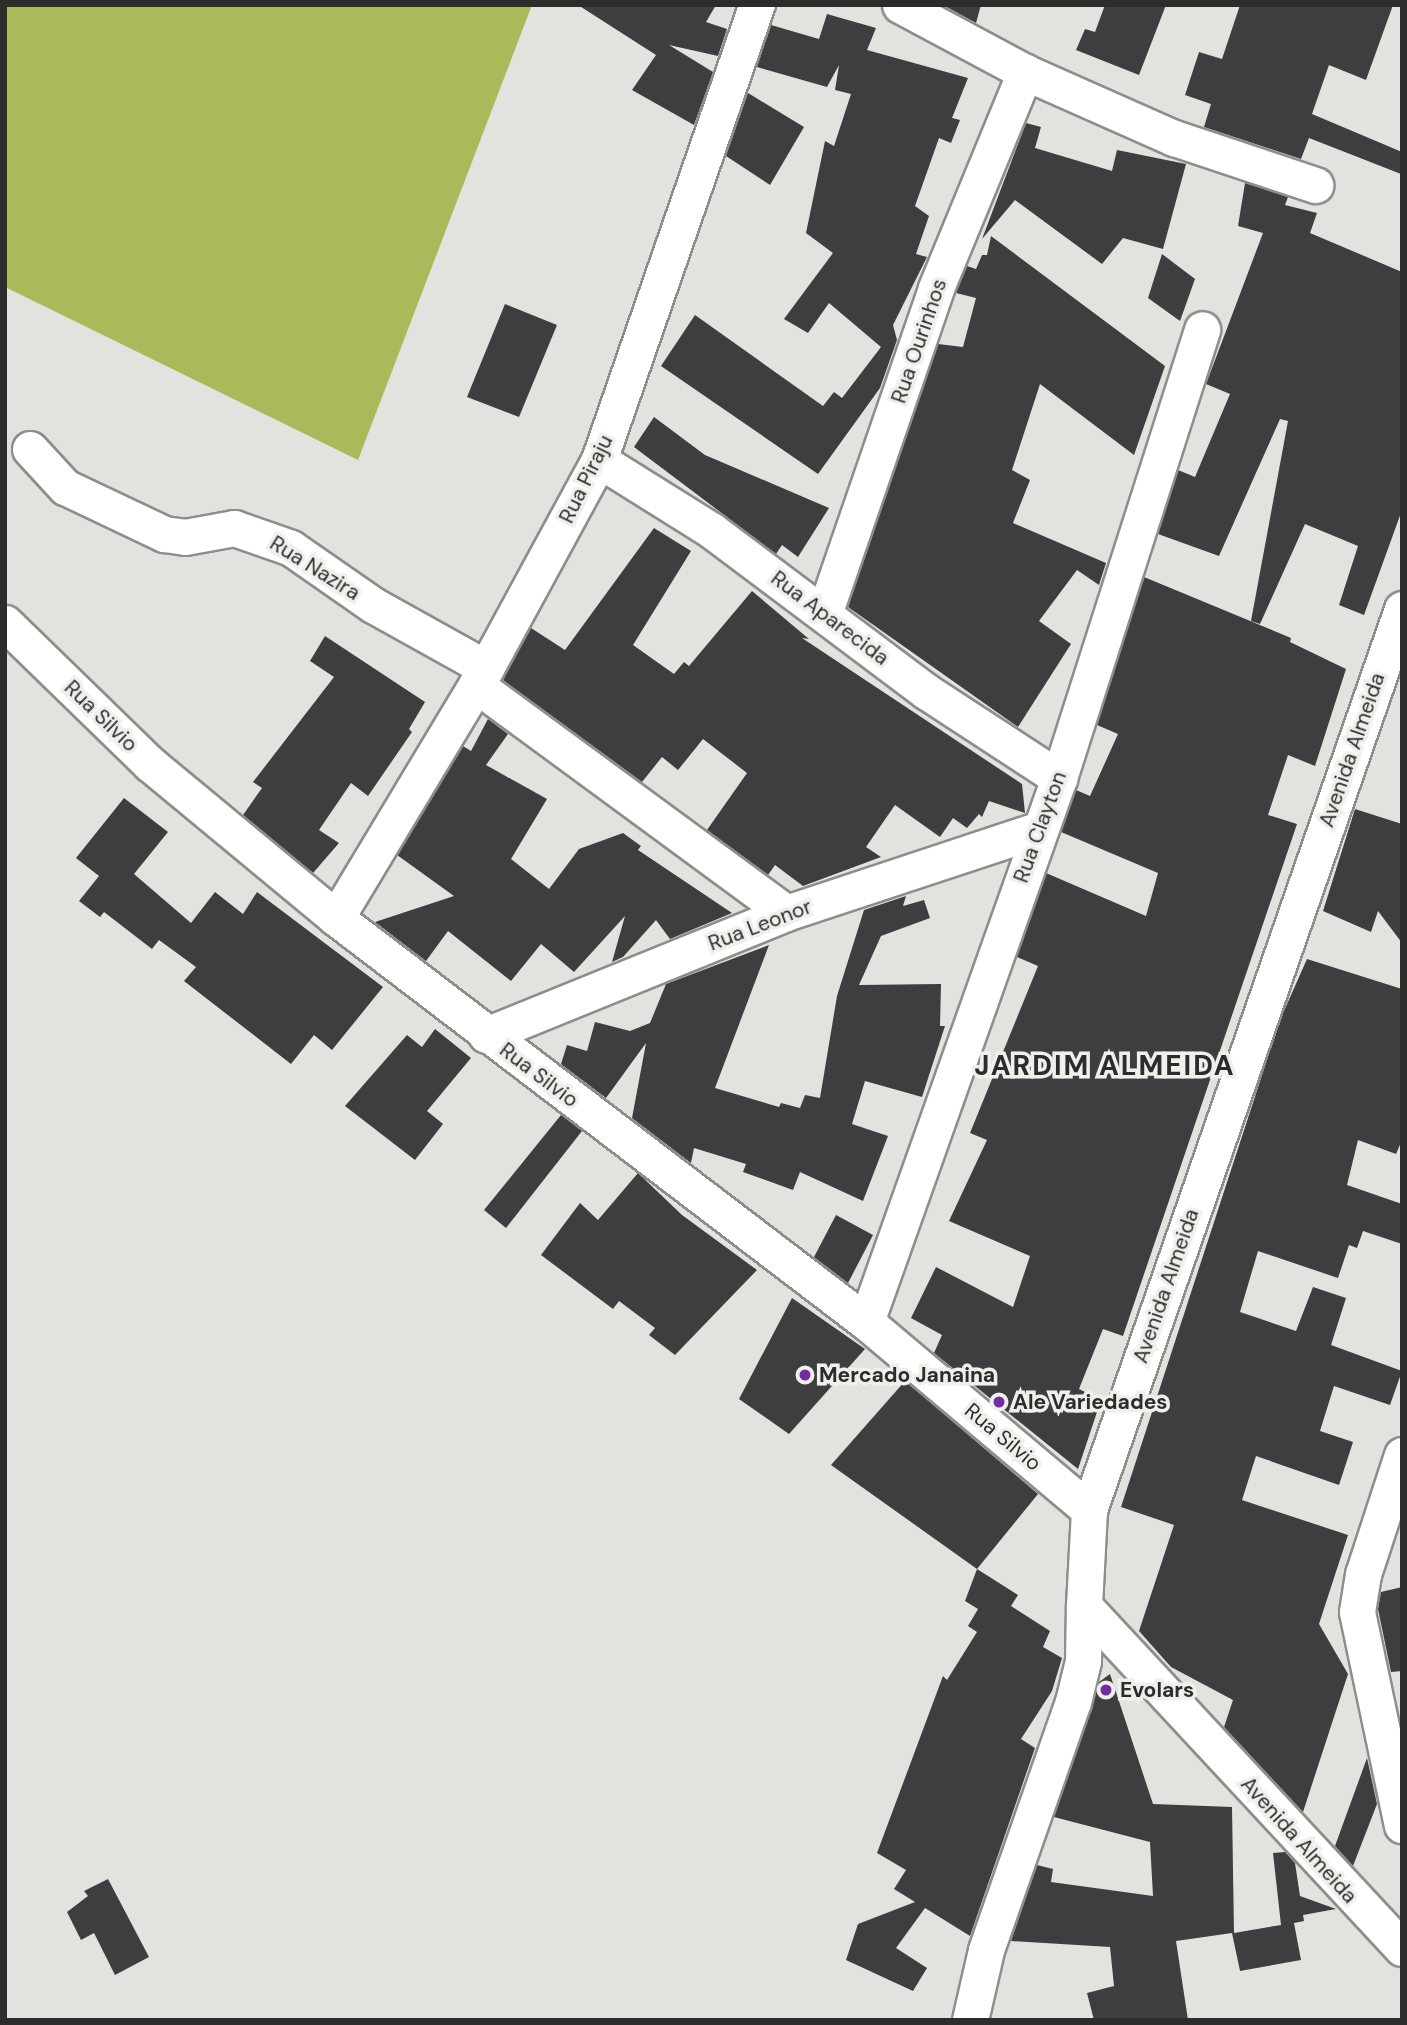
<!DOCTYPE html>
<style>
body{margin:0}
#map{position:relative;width:1407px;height:2025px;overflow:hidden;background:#e2e3df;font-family:"DM Sans",sans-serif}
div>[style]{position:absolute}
.forest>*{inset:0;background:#abb95b}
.building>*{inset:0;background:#3e3d40}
.roads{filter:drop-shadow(2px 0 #8d8e8a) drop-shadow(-2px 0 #8d8e8a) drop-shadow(0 2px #8d8e8a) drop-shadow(0 -2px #8d8e8a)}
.minor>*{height:35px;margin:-17.5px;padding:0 17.5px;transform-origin:17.5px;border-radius:17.5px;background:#fff}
.dots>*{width:19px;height:19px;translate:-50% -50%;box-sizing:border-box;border:4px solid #eff0ec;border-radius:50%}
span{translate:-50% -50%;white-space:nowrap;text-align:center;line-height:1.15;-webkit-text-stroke:7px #eff0ec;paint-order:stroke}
.street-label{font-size:21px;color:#2c2c2a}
.poi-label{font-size:21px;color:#2c2c2a;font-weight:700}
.left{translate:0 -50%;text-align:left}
.district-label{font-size:28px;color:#2c2c2a;font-weight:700;letter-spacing:2px}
.frame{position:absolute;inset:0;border:7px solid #2c2c2a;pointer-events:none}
</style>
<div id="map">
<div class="forest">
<div style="clip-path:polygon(5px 5px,532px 5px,358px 460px,5px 287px)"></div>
</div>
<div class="building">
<div style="clip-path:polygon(578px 5px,716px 5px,706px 22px,727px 29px,718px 56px,669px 45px,713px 72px,694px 125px,632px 90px,656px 55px)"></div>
<div style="clip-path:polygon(943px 5px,981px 5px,976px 23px)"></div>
<div style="clip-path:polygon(1105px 5px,1166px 5px,1139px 75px,1076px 50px,1085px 29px,1095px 32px)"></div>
<div style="clip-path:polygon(1240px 5px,1393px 5px,1366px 80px,1329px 65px,1312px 114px,1402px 152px,1401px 174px,1309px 138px,1301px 159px,1204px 127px,1211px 104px,1185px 95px,1199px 52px,1222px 59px)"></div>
<div style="clip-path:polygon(827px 14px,876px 28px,867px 50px,968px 78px,952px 118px,960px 120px,951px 143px,939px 138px,915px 206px,929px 216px,916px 254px,927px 257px,893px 325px,897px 340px,880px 388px,818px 474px,661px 366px,695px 315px,823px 406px,834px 392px,842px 398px,881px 347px,829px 303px,808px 333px,784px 319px,833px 253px,806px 233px,825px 141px,834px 146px,851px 94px,835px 90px,839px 65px,827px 87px,757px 67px,771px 25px,819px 39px)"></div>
<div style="clip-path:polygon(748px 93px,804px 127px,770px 185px,726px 156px)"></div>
<div style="clip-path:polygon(1026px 123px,1041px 127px,1035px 148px,1112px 171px,1117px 150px,1186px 164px,1163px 249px,1123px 238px,1102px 264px,1015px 200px,982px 239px)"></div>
<div style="clip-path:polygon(1245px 183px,1288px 197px,1285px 205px,1317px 213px,1310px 233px,1402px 272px,1402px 510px,1364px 615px,1339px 605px,1358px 546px,1305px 524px,1260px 624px,1251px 621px,1288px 421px,1280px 419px,1219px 556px,1158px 534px,1178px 470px,1195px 477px,1230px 394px,1206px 384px,1263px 233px,1238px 226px)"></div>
<div style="clip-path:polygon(991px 236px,1165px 366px,1134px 455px,1040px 384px,1012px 470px,1030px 480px,1013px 523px,1106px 563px,1099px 585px,1077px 570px,1039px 621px,1071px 644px,1018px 727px,848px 607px,938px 344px,963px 347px,976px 298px,956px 293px,967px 266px,976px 269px,982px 255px,987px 255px)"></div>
<div style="clip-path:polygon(1162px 254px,1195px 279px,1180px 321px,1148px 298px)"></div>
<div style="clip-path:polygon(505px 304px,557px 325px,519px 417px,467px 397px)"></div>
<div style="clip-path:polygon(654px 417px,705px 455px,829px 508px,798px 557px,782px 545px,776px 554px,634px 447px)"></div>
<div style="clip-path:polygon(654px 528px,691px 551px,633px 645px,674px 674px,684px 662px,689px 666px,752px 591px,809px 639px,802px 638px,1022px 784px,1025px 813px,989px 801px,982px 817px,979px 814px,967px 828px,953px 818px,940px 837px,895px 805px,866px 847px,881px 857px,803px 886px,775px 865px,768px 875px,707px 830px,747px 773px,703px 739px,678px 770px,662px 757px,642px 782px,503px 680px,531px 628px,565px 650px)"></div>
<div style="clip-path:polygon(1144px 577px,1291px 638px,1290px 642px,1346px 669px,1315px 766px,1288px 755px,1268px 815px,1297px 824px,1123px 1336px,1103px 1329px,1079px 1389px,1101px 1400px,1078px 1469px,934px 1353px,942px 1335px,911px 1318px,936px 1267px,1013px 1307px,1030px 1256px,949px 1221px,987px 1140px,970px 1133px,1038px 966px,1017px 957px,1046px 873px,1146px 916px,1158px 873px,1061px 832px,1076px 790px,1090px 796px,1118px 734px,1097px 725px)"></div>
<div style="clip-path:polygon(325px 636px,425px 702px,409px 729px,412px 732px,368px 796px,351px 783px,319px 830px,339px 843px,313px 873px,243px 815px,262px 788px,253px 782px,334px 677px,310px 661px)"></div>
<div style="clip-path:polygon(488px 719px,508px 734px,486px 765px,547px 799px,511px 859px,549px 889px,579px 849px,623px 833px,641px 846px,638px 850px,732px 913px,670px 939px,656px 920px,623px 957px,612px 962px,625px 916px,574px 972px,541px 944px,511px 981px,448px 931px,426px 961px,375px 922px,454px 896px,397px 855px,463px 746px,471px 751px)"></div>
<div style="clip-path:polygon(124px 798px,168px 832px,134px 874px,191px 923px,215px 892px,243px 914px,257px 892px,383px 987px,332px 1050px,314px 1035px,291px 1064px,184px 981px,196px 967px,159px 940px,152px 949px,104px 912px,100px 917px,79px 901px,99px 876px,76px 858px)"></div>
<div style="clip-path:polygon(1355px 809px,1402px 824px,1402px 943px,1378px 911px,1371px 932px,1323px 911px)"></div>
<div style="clip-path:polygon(906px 896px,903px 906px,924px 900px,930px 918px,881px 936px,859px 985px,941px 984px,940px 1026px,945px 1026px,922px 1097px,865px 1081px,852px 1124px,888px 1136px,863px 1201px,800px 1172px,793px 1190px,743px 1172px,746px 1164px,694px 1148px,691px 1163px,632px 1118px,646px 1043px,606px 1098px,561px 1064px,567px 1045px,587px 1051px,595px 1022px,630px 1031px,650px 1023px,666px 984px,769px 945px,715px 1088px,779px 1107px,781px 1103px,800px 1108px,805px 1095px,820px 1098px,837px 996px,864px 910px)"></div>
<div style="clip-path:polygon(1307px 959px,1402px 989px,1402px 1140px,1396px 1154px,1358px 1140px,1347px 1185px,1402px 1204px,1402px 1244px,1363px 1231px,1357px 1248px,1349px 1245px,1338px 1278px,1258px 1251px,1240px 1312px,1296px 1331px,1313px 1287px,1346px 1298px,1331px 1345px,1402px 1371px,1390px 1405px,1334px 1386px,1320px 1431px,1353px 1442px,1339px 1485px,1256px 1456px,1242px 1500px,1348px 1535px,1319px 1624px,1348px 1674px,1303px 1812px,1224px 1727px,1233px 1700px,1171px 1667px,1139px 1631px,1174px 1525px,1121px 1507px,1280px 1020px)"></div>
<div style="clip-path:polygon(435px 1029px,471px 1058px,427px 1111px,443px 1124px,415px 1160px,345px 1106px,407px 1035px,422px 1047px)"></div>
<div style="clip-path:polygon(561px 1115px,582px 1131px,506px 1228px,484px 1210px)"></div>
<div style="clip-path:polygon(638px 1173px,682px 1215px,757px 1270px,675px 1355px,649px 1335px,655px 1328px,619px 1301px,613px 1309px,541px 1255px,580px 1203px,598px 1220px)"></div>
<div style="clip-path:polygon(836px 1215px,873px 1235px,848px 1283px,814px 1257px)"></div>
<div style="clip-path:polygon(792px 1298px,865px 1349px,789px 1434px,739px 1399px)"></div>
<div style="clip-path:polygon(905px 1381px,1038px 1494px,977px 1569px,831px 1465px)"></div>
<div style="clip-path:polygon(977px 1569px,1018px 1595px,1011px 1606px,1050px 1631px,1043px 1647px,1062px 1658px,1052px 1691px,1021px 1739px,1035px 1748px,970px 1936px,925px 1908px,896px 1948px,927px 1968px,913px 1991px,846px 1960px,858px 1924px,915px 1902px,894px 1889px,906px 1870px,877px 1853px,943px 1676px,947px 1680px,977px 1632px,968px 1626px,978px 1609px,965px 1601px)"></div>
<div style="clip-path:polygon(1402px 1587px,1402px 1671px,1391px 1672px,1378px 1609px,1381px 1592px)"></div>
<div style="clip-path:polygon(1110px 1674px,1153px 1804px,1232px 1807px,1234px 1933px,1281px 1925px,1273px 1853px,1285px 1852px,1295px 1863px,1300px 1896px,1336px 1909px,1303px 1915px,1304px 1921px,1294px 1923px,1301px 1960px,1240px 1971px,1232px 1933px,1176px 1941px,1188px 2020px,1094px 2020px,1087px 1993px,1114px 1986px,1110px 1947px,1011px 1941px,1037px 1865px,1053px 1869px,1051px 1882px,1153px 1896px,1150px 1842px,1054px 1817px,1099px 1682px)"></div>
<div style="clip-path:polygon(1367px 1758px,1377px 1804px,1353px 1866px,1335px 1846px)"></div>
<div style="clip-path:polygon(108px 1879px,149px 1957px,115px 1975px,94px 1933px,81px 1940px,67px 1912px,88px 1896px,84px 1891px)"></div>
</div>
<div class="roads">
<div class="minor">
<div style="left:900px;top:5px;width:142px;rotate:28.2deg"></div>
<div style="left:1025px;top:72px;width:163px;rotate:23.9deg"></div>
<div style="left:1174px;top:138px;width:149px;rotate:18.4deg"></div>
<div style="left:30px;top:449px;width:52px;rotate:47.4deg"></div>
<div style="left:65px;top:487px;width:110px;rotate:25.4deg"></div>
<div style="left:164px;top:534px;width:21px;rotate:8deg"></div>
<div style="left:185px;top:537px;width:50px;rotate:-10.4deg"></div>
<div style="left:234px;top:528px;width:60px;rotate:19.3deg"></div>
<div style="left:291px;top:548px;width:100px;rotate:34.8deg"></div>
<div style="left:373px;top:605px;width:129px;rotate:29.1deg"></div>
<div style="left:599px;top:460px;width:132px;rotate:32deg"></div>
<div style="left:711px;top:530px;width:270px;rotate:36.9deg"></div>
<div style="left:927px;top:692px;width:158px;rotate:33.1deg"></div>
<div style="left:1402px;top:609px;width:954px;rotate:109.16deg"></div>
<div style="left:1089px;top:1510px;width:96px;rotate:93deg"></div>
<div style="left:1084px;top:1606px;width:467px;rotate:47.1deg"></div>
<div style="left:824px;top:614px;width:345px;rotate:-71deg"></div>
<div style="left:936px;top:288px;width:234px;rotate:-67.6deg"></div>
<div style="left:5px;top:623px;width:202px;rotate:44.2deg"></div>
<div style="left:150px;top:764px;width:241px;rotate:39.6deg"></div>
<div style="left:336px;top:918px;width:666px;rotate:37.32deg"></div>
<div style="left:866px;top:1322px;width:292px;rotate:40.1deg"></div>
<div style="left:476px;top:685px;width:385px;rotate:36.3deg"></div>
<div style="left:336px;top:918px;width:292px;rotate:-59deg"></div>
<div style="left:486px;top:668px;width:237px;rotate:-61.5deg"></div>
<div style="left:599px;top:460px;width:482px;rotate:-70.9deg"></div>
<div style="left:486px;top:1035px;width:324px;rotate:-22.1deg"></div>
<div style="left:786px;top:913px;width:268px;rotate:-18.3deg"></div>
<div style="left:866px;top:1322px;width:577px;rotate:-70.47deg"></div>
<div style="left:1059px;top:778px;width:471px;rotate:-72.3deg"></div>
<div style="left:1402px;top:1455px;width:125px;rotate:108.1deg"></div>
<div style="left:1363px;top:1574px;width:38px;rotate:99deg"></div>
<div style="left:1357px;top:1612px;width:218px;rotate:78.1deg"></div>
<div style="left:970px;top:2020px;width:72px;rotate:-77.1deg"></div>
<div style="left:986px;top:1950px;width:263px;rotate:-70.7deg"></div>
<div style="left:1073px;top:1702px;width:42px;rotate:-76.3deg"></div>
<div style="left:1083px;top:1661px;width:55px;rotate:-89deg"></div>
</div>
</div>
<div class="dots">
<div style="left:805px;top:1375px;background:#732da1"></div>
<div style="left:999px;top:1402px;background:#732da1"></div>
<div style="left:1106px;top:1690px;background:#732da1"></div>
</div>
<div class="street-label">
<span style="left:919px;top:341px;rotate:-71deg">Rua Ourinhos</span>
<span style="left:586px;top:479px;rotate:-64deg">Rua Piraju</span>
<span style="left:315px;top:568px;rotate:32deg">Rua Nazira</span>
<span style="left:830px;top:618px;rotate:37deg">Rua Aparecida</span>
<span style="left:101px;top:716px;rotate:44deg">Rua Silvio</span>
<span style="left:1352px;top:750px;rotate:-71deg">Avenida Almeida</span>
<span style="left:1040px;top:827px;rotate:-70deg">Rua Clayton</span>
<span style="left:760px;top:925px;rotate:-21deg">Rua Leonor</span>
<span style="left:539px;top:1075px;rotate:37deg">Rua Silvio</span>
<span style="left:1166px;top:1286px;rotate:-71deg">Avenida Almeida</span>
<span style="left:1003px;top:1437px;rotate:40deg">Rua Silvio</span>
<span style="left:1299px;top:1840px;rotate:48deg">Avenida Almeida</span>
</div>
<div class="poi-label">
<span class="left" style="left:819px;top:1375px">Mercado Janaina</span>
<span class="left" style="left:1013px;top:1402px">Ale Variedades</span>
<span class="left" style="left:1120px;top:1690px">Evolars</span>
</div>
<div class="district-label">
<span style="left:1105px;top:1066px">JARDIM ALMEIDA</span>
</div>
<div class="frame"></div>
</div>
